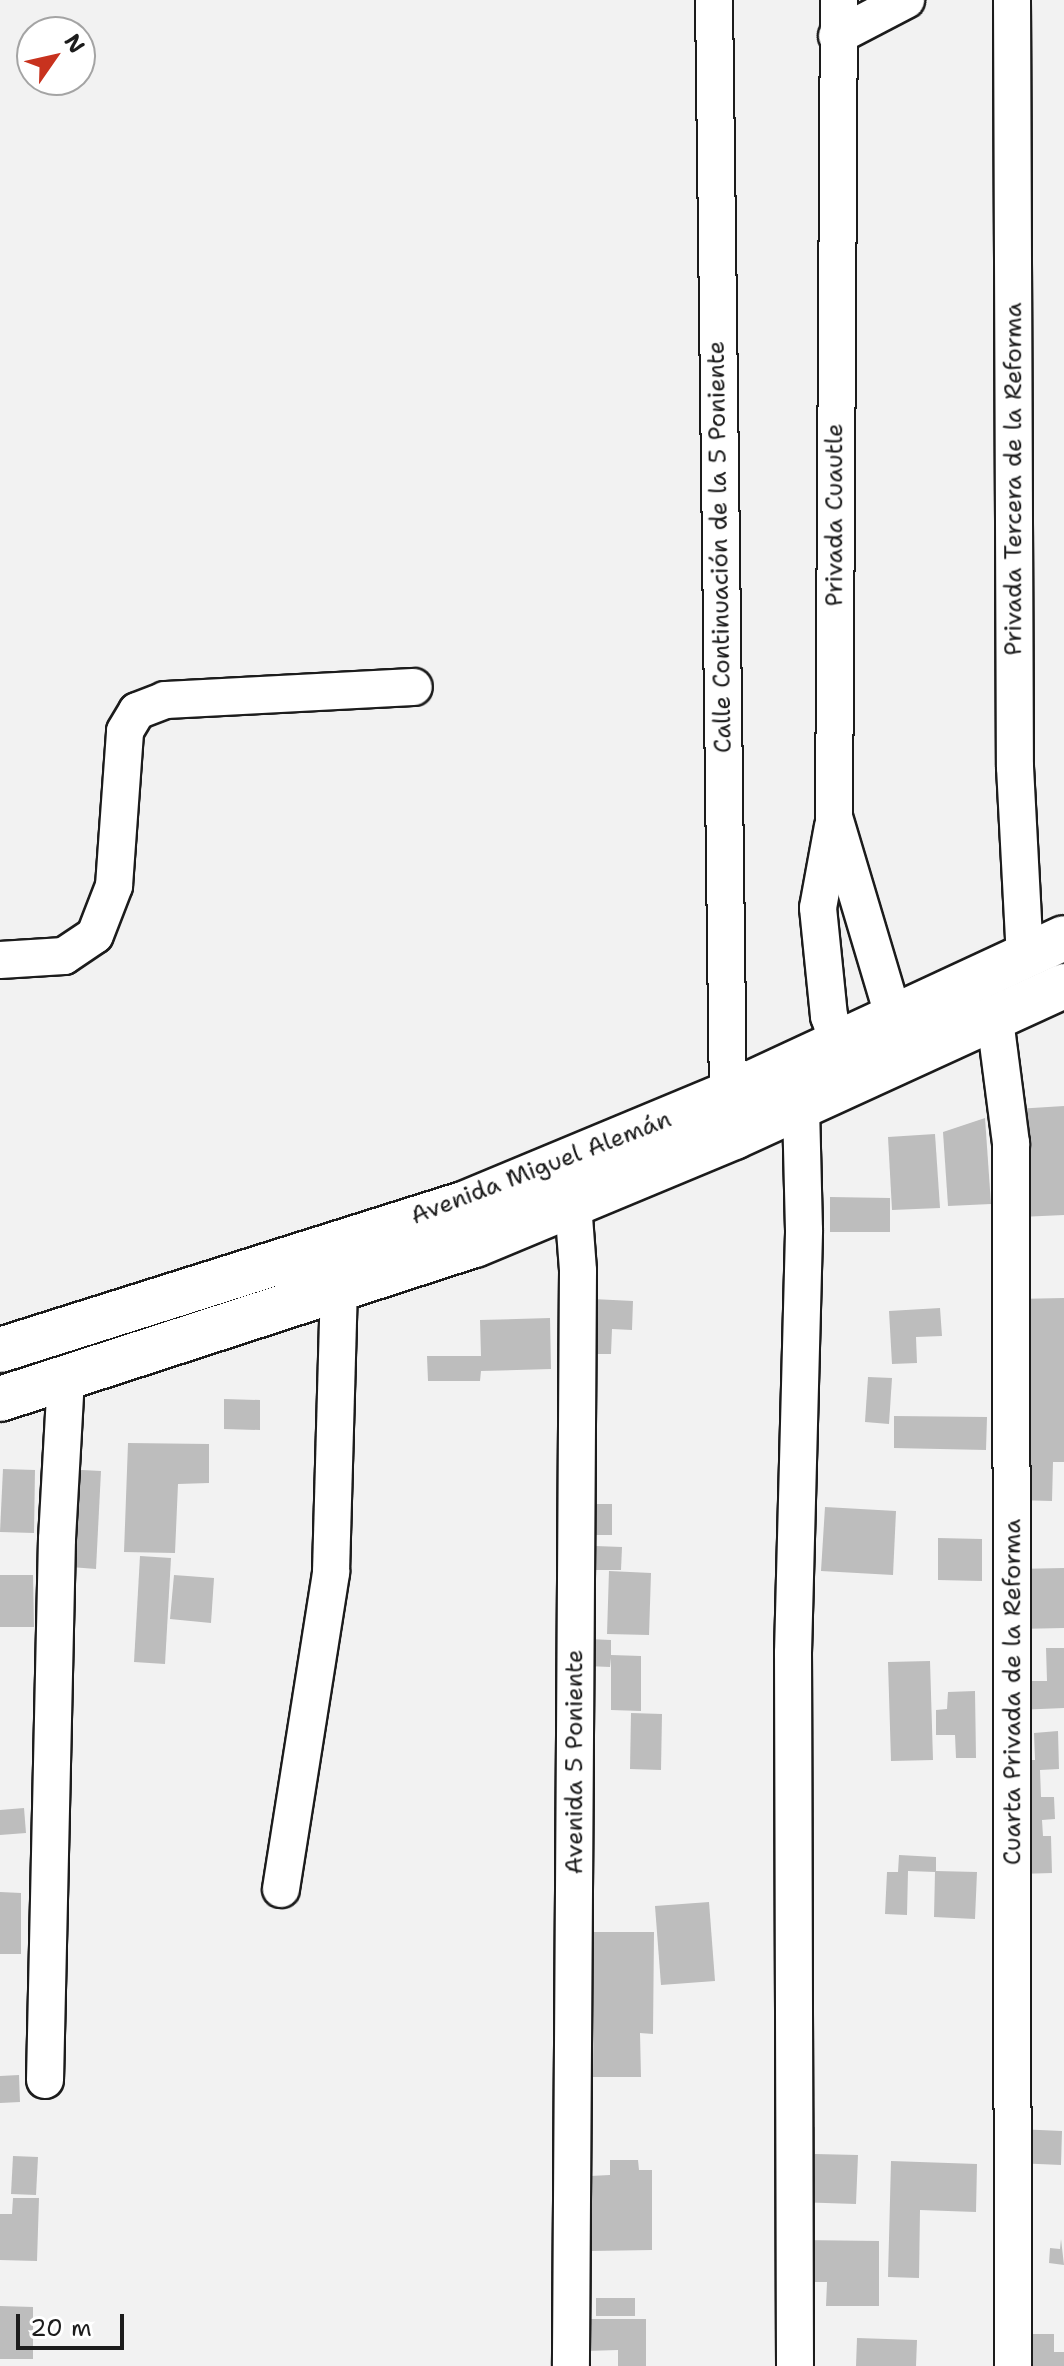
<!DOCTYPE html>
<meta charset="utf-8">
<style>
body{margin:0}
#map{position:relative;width:1064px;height:2366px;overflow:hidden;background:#f2f2f2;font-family:"Shantell Sans",sans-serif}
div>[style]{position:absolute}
.building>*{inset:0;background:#bdbdbd}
.roads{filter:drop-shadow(2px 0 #1c1c1c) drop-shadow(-2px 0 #1c1c1c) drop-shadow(0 2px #1c1c1c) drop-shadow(0 -2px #1c1c1c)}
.street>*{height:36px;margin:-18px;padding:0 18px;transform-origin:18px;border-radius:18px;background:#fff}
.secondary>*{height:44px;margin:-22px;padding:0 22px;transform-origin:22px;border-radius:22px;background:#fff}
span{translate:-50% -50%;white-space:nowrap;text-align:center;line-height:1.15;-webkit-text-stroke:6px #fff;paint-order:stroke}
.street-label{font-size:24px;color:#1c1c1c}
.north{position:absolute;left:16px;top:16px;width:80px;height:80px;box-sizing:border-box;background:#fff;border:2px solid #a4a4a4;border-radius:50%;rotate:56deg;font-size:22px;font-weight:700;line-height:32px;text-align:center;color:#1c1c1c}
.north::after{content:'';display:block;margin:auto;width:28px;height:36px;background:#c8321e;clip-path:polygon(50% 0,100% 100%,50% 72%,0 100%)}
.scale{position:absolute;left:16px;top:2314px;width:108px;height:36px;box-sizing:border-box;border:4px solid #1c1c1c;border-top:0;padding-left:10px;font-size:24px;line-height:28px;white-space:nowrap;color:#1c1c1c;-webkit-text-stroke:6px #fff;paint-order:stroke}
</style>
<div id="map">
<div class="building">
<div style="clip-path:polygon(1064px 1106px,1064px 1215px,1020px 1217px,1014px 1109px)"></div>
<div style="clip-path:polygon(985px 1118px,991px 1204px,948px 1206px,943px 1132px)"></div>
<div style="clip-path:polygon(935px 1134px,940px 1208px,892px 1210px,888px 1137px)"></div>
<div style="clip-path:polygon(830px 1197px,890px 1198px,890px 1232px,830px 1232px)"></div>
<div style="clip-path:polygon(1064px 1298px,1064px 1462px,1053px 1462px,1052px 1501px,1015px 1500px,1015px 1299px)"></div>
<div style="clip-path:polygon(593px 1299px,633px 1301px,632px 1330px,612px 1329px,611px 1354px,591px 1354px)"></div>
<div style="clip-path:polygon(940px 1308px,942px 1336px,916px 1337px,917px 1363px,892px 1364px,889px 1311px)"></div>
<div style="clip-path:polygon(550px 1318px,551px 1369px,481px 1371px,480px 1381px,428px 1381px,427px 1356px,481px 1356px,480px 1320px)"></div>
<div style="clip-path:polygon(868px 1377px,892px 1378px,889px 1424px,865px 1422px)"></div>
<div style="clip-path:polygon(224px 1399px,260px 1400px,260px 1430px,224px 1429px)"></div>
<div style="clip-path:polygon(894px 1416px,987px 1417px,986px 1450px,894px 1448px)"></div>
<div style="clip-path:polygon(128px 1443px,209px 1444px,209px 1483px,178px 1484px,175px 1553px,124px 1552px)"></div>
<div style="clip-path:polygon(3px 1469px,35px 1470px,34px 1533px,0 1532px)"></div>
<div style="clip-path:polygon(63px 1469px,101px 1471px,96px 1569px,58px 1566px)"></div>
<div style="clip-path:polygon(589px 1504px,612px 1504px,612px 1535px,589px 1535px)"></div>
<div style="clip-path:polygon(825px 1507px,896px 1511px,893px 1575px,821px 1571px)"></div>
<div style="clip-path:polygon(938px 1538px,982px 1539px,982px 1581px,938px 1580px)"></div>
<div style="clip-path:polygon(595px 1546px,622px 1547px,621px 1570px,594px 1570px)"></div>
<div style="clip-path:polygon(140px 1556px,171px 1558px,165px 1664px,134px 1662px)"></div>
<div style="clip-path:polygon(1064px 1568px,1064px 1628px,1017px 1629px,1016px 1569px)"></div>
<div style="clip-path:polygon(609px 1571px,651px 1573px,649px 1635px,607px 1634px)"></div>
<div style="clip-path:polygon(0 1575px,33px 1575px,34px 1627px,0 1627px)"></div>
<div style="clip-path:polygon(174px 1575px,214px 1578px,211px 1623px,170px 1619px)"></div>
<div style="clip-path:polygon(589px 1639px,611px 1640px,611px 1655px,641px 1656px,641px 1711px,611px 1710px,611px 1658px,610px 1667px,587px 1666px)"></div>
<div style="clip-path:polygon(1046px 1648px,1064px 1648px,1064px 1708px,1017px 1710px,1016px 1681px,1047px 1681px)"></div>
<div style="clip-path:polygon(930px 1661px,933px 1760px,891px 1761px,888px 1662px)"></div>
<div style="clip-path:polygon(975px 1691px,976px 1758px,956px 1758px,955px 1735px,936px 1735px,936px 1710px,947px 1709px,948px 1692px)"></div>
<div style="clip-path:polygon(631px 1713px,662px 1714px,661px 1770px,630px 1769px)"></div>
<div style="clip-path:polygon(1058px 1731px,1059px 1769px,1040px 1770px,1041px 1797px,1054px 1797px,1055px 1819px,1042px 1820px,1043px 1836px,1051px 1836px,1052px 1873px,1019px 1874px,1019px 1760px,1035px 1760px,1034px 1733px)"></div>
<div style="clip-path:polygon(24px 1808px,26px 1833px,0 1835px,0 1810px)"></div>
<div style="clip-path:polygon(899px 1855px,936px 1857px,936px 1871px,977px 1872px,975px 1919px,934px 1917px,935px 1872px,908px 1871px,907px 1915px,885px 1914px,887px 1872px,898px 1872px)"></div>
<div style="clip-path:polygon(0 1892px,21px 1893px,21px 1954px,0 1954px)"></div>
<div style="clip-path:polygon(709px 1902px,715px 1981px,661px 1985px,655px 1906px)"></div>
<div style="clip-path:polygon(594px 1932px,654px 1932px,653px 2034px,640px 2033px,641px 2077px,593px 2077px)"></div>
<div style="clip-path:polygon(19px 2075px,20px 2102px,0 2103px,0 2076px)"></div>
<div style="clip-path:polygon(798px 2127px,815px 2127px,815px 2154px,858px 2155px,856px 2204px,795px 2202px)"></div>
<div style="clip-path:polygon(1017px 2129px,1062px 2131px,1061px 2165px,1015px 2163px)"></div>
<div style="clip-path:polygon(13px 2156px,38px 2157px,36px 2195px,11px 2194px)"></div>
<div style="clip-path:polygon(610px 2160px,638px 2160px,639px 2170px,652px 2170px,652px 2250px,591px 2251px,590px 2176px,610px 2175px)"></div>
<div style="clip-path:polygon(891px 2161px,977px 2164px,976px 2212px,920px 2210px,919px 2278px,888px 2277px)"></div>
<div style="clip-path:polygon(13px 2198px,39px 2198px,37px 2261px,0 2260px,0 2214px,12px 2214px)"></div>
<div style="clip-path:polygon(1061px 2239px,1064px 2265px,1049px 2263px,1050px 2248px,1060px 2249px)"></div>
<div style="clip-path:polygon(801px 2240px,879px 2241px,879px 2306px,826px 2306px,827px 2282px,800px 2282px)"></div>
<div style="clip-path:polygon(596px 2298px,635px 2298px,635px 2316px,596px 2316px)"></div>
<div style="clip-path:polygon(0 2306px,33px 2307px,33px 2359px,0 2359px)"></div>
<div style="clip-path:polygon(587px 2319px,646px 2319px,646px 2366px,618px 2366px,618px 2350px,586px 2351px)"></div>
<div style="clip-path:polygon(1026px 2334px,1054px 2334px,1054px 2352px,1064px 2352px,1064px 2366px,1017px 2366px)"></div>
<div style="clip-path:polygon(857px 2338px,917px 2340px,916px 2366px,856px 2366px)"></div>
</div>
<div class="roads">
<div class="street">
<div style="left:714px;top:0;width:1094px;rotate:89.27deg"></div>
<div style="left:839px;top:0;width:817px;rotate:90.35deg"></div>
<div style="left:834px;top:817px;width:213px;rotate:73.4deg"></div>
<div style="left:1012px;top:0;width:767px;rotate:89.78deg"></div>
<div style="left:1015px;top:767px;width:191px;rotate:87deg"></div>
<div style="left:837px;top:36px;width:78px;rotate:-27.6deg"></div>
<div style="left:833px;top:826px;width:83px;rotate:100.4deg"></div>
<div style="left:818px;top:908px;width:109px;rotate:84.2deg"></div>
<div style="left:829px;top:1016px;width:31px;rotate:71deg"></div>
<div style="left:0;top:960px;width:64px;rotate:-3.6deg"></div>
<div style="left:64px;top:956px;width:37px;rotate:-34deg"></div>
<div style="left:95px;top:935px;width:53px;rotate:-68.8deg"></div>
<div style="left:114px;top:886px;width:155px;rotate:-85.9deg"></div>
<div style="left:125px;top:731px;width:23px;rotate:-59deg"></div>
<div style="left:137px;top:711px;width:30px;rotate:-21deg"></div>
<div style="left:165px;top:700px;width:249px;rotate:-3deg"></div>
<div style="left:995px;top:1020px;width:124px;rotate:82.6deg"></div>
<div style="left:1011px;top:1143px;width:1223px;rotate:89.91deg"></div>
<div style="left:571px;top:1177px;width:94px;rotate:85.7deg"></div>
<div style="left:578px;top:1271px;width:1095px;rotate:90.37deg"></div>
<div style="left:281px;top:1889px;width:321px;rotate:-81deg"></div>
<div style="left:331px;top:1572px;width:280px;rotate:-88.4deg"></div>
<div style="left:45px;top:2080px;width:541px;rotate:-88.73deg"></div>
<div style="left:57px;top:1539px;width:161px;rotate:-86.8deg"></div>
<div style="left:795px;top:2366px;width:713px;rotate:-90.16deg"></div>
<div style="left:793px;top:1653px;width:423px;rotate:-88.5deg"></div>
<div style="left:804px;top:1230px;width:122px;rotate:-91.4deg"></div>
</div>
<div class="secondary">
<div style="left:0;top:1350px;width:483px;rotate:-17.5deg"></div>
<div style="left:461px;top:1205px;width:289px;rotate:-22.6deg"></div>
<div style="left:728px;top:1094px;width:370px;rotate:-24.9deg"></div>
<div style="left:0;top:1399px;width:499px;rotate:-18deg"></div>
<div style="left:475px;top:1245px;width:281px;rotate:-22.6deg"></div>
<div style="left:734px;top:1137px;width:363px;rotate:-24.6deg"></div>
</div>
</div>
<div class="street-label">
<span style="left:1014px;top:479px;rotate:-90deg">Privada Tercera de la Reforma</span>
<span style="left:835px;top:515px;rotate:-90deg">Privada Cuautle</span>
<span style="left:720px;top:547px;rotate:-91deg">Calle Continuación de la 5 Poniente</span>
<span style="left:541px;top:1168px;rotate:-21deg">Avenida Miguel Alemán</span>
<span style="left:1013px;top:1692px;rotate:-90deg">Cuarta Privada de la Reforma</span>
<span style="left:575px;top:1762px;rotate:-90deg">Avenida 5 Poniente</span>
</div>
<div class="north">N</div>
<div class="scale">20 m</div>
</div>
